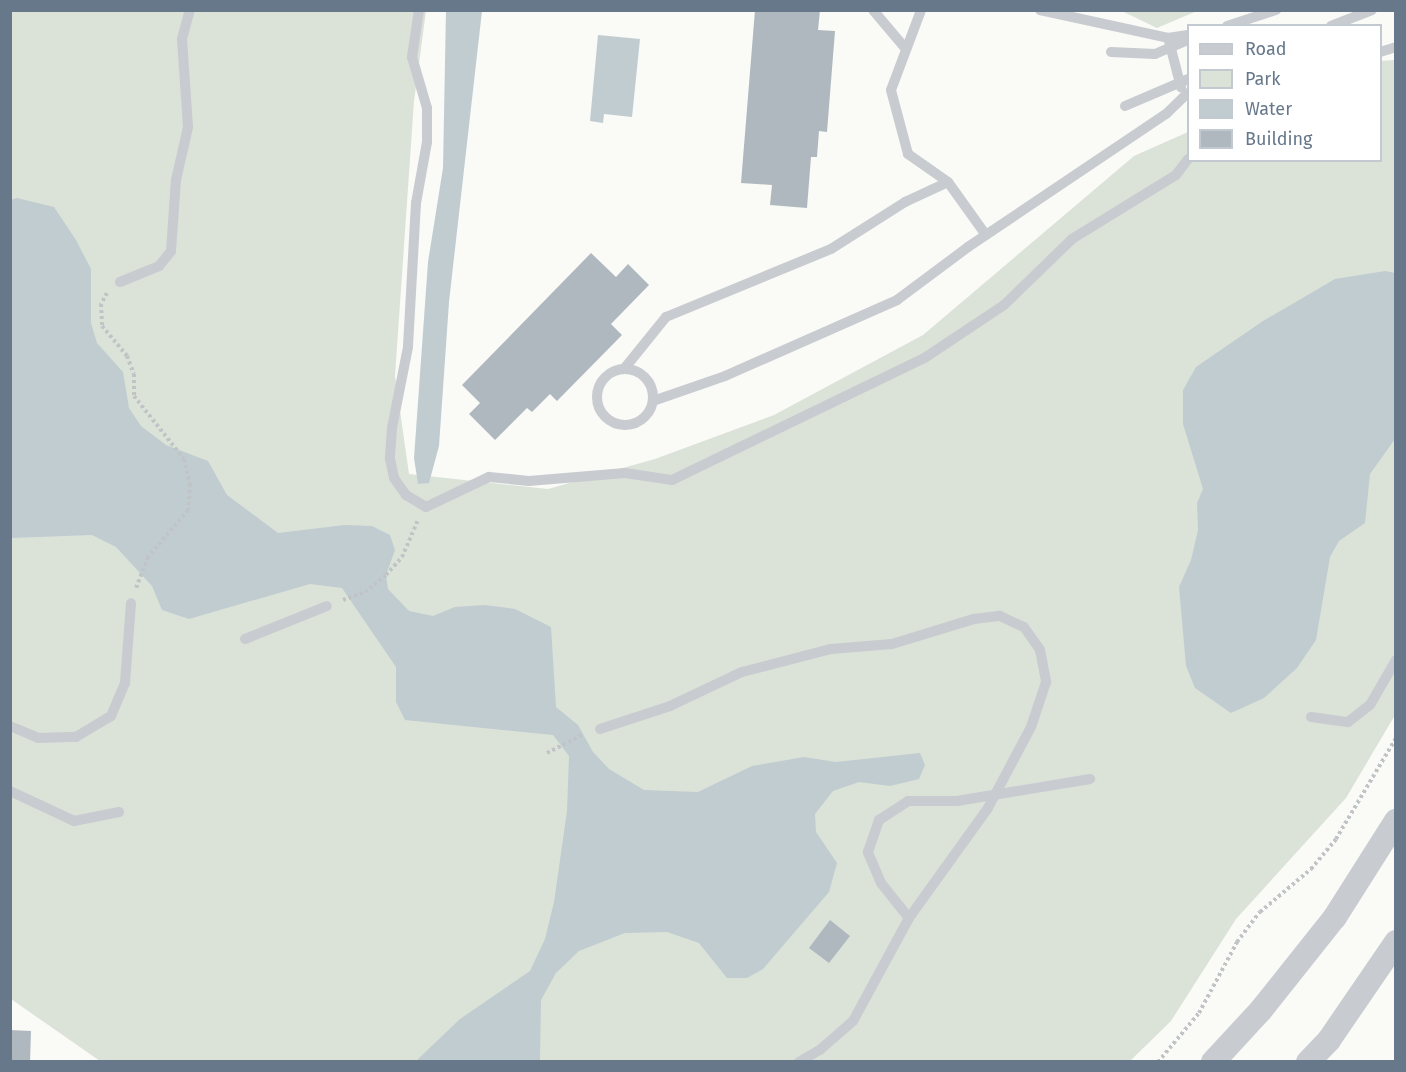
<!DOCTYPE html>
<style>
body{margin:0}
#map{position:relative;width:1406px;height:1072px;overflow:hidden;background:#fafaf7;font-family:"Fira Sans",sans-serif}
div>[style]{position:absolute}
.green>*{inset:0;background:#dbe2d8}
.water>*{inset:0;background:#c1ccd1}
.building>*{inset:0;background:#b0b8bf}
.path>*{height:4px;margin-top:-2px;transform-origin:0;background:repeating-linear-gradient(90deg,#c1c4c6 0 3px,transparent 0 6px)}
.service>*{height:10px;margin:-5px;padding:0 5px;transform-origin:5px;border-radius:5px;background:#c8cbd0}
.service>.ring{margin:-5px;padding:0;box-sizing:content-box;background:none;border:10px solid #c8cbd0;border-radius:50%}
.tertiary>*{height:24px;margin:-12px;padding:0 12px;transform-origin:12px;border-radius:12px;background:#c8cbd0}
span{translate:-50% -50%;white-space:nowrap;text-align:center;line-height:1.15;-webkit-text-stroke:6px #fff;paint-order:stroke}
.frame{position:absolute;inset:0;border:12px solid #67788b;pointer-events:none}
.legend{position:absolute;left:1187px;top:24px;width:195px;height:138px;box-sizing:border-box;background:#fff;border:2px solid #c2c9d1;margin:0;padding:8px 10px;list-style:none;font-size:18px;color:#67788b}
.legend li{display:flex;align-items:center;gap:12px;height:30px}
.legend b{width:30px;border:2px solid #c2c9d1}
</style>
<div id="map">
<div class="green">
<div style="clip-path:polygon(11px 11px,426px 11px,414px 101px,395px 376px,409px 474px,548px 489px,655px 459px,774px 415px,923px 335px,1134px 156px,1188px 132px,1188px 160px,1380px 160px,1381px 61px,1395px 60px,1395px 715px,1346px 798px,1236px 919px,1171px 1021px,1130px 1061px,100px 1061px,11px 999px)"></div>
<div style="clip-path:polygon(1122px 11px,1197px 11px,1157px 28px)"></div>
</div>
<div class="water">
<div style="clip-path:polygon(446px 10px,482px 11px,449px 302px,439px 446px,429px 483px,418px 484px,414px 458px,428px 262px,443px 168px)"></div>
<div style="clip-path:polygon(598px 35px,640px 39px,632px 117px,604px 114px,603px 123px,590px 121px)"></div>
<div style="clip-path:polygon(17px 198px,54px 207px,76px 240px,91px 269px,91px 323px,97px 343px,123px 372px,129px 408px,141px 426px,166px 445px,208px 461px,227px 495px,278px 533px,345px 525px,372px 526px,390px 535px,395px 550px,386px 575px,388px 589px,409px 611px,433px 616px,455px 607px,485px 605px,515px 609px,551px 627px,556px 707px,578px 725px,593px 752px,609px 769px,644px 790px,698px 792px,752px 766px,804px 757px,836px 762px,920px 753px,925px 765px,919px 779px,890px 786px,859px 782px,833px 791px,815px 814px,816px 832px,837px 863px,829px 892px,763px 969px,747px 978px,727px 978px,699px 943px,667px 932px,625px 933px,579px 951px,556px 973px,541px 1000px,540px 1061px,416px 1061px,460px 1019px,530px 971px,545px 939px,554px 902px,567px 811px,569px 756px,553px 735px,405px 720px,396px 702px,396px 667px,342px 588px,310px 584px,189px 619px,162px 610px,152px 586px,116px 547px,92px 535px,11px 538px,10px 200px)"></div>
<div style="clip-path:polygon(1385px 271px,1395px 273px,1395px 439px,1370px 474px,1365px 523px,1339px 541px,1330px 557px,1316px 640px,1297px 668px,1264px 698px,1231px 713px,1195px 688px,1186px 666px,1179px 587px,1191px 560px,1198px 530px,1197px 503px,1203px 489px,1183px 424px,1183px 390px,1196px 367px,1263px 321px,1335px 279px)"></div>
</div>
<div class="building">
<div style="clip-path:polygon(755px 10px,820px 10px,818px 30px,835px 31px,827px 132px,819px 131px,817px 157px,811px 157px,807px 208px,770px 205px,772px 185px,741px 183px)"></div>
<div style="clip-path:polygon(591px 253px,616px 277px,628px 264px,649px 285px,611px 324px,622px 335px,557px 401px,550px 394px,532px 412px,527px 408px,495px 440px,469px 414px,480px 403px,462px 385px)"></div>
<div style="clip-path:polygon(830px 920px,850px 936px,829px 963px,809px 948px)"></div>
<div style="clip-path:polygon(10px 1030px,31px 1031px,30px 1062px,10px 1062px)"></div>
</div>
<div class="path">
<div style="left:107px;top:293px;width:13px;rotate:119deg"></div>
<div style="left:101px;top:304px;width:22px;rotate:87deg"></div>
<div style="left:102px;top:326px;width:39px;rotate:50deg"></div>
<div style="left:127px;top:356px;width:19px;rotate:69deg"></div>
<div style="left:134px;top:374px;width:22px;rotate:90deg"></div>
<div style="left:134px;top:396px;width:80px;rotate:51.6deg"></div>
<div style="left:184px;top:459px;width:26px;rotate:77deg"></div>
<div style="left:190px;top:484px;width:26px;rotate:94deg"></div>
<div style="left:188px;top:510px;width:62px;rotate:130.4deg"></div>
<div style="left:148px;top:557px;width:33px;rotate:111deg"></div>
<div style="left:343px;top:600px;width:23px;rotate:-20deg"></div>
<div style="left:365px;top:592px;width:27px;rotate:-39deg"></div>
<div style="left:386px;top:575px;width:24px;rotate:-48deg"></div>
<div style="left:402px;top:557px;width:40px;rotate:-66.6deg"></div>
<div style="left:547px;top:753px;width:42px;rotate:-27.2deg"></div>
<div style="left:1158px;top:1062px;width:64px;rotate:-50.1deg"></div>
<div style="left:1199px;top:1013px;width:81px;rotate:-61.8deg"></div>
<div style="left:1237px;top:942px;width:38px;rotate:-53deg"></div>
<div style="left:1260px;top:912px;width:67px;rotate:-40.1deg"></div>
<div style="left:1311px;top:869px;width:39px;rotate:-50deg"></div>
<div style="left:1336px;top:839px;width:117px;rotate:-59.3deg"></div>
</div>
<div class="service">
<div style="left:419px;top:10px;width:48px;rotate:98.5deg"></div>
<div style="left:412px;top:57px;width:53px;rotate:73.6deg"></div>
<div style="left:427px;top:108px;width:34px;rotate:90deg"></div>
<div style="left:427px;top:142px;width:62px;rotate:100.2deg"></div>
<div style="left:416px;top:203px;width:144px;rotate:93.2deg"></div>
<div style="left:408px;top:347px;width:83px;rotate:101.2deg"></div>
<div style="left:392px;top:428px;width:31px;rotate:94deg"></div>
<div style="left:390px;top:459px;width:19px;rotate:78deg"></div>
<div style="left:394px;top:478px;width:21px;rotate:55deg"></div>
<div style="left:406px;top:495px;width:23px;rotate:31deg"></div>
<div style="left:426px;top:507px;width:70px;rotate:-25.5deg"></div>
<div style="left:489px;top:477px;width:40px;rotate:5.7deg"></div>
<div style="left:529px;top:481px;width:96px;rotate:-4.8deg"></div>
<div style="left:625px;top:473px;width:48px;rotate:8.5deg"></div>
<div style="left:672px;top:480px;width:282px;rotate:-25.8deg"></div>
<div style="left:926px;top:357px;width:94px;rotate:-33.7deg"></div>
<div style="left:1004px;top:305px;width:95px;rotate:-44.1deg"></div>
<div style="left:1072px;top:239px;width:122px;rotate:-31.6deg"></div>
<div style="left:1176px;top:175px;width:20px;rotate:-53deg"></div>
<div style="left:873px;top:10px;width:51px;rotate:49.8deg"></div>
<div style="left:1040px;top:10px;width:131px;rotate:12.3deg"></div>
<div style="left:1168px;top:38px;width:20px;rotate:-9deg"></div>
<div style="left:1227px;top:26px;width:52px;rotate:-18.1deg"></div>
<div style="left:1331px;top:26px;width:44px;rotate:-21.3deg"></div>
<div style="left:1169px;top:41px;width:48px;rotate:75.4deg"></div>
<div style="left:1111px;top:52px;width:44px;rotate:2.6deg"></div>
<div style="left:1155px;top:54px;width:36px;rotate:-23deg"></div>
<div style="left:1380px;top:52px;width:17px;rotate:-17deg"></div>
<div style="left:1125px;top:106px;width:69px;rotate:-23.2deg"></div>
<div style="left:948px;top:182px;width:65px;rotate:54.4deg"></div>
<div style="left:120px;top:282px;width:42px;rotate:-22.3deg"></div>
<div style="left:159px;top:266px;width:19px;rotate:-51deg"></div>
<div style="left:171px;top:251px;width:71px;rotate:-86deg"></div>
<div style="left:176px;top:180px;width:54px;rotate:-77.2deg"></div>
<div style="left:188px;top:127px;width:88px;rotate:-93.9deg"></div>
<div style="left:182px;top:39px;width:30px;rotate:-75deg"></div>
<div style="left:624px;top:369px;width:67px;rotate:-51.1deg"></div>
<div style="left:666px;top:317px;width:178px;rotate:-22.4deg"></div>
<div style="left:831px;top:249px;width:88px;rotate:-32.4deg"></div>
<div style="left:905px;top:202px;width:47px;rotate:-24.9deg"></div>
<div style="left:948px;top:182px;width:49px;rotate:-145deg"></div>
<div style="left:908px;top:154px;width:66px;rotate:-104.9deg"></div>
<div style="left:891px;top:90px;width:85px;rotate:-69.4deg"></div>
<div class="ring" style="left:597px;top:369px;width:46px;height:46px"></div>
<div style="left:653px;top:401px;width:76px;rotate:-19.1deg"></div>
<div style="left:725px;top:376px;width:188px;rotate:-23.8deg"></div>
<div style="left:897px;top:300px;width:89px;rotate:-36.7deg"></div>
<div style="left:968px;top:247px;width:239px;rotate:-33.9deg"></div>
<div style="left:1166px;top:114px;width:30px;rotate:-44deg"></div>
<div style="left:245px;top:639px;width:88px;rotate:-21.9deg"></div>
<div style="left:1311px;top:717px;width:37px;rotate:8deg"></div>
<div style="left:1348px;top:722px;width:28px;rotate:-38deg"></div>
<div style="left:1370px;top:705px;width:52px;rotate:-60deg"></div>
<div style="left:10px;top:726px;width:30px;rotate:23deg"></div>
<div style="left:38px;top:738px;width:38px;rotate:-2deg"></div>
<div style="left:76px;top:737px;width:41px;rotate:-31deg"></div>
<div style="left:111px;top:716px;width:36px;rotate:-67deg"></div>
<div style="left:125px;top:683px;width:80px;rotate:-85.7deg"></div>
<div style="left:600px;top:729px;width:74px;rotate:-18.2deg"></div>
<div style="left:670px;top:706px;width:80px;rotate:-25.3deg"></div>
<div style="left:742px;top:672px;width:92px;rotate:-14.5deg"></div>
<div style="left:831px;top:649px;width:61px;rotate:-4.7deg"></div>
<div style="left:892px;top:644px;width:86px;rotate:-17deg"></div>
<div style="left:974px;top:619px;width:26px;rotate:-7deg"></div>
<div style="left:1000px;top:616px;width:26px;rotate:25deg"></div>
<div style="left:1024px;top:627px;width:28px;rotate:55deg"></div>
<div style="left:1040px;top:650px;width:33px;rotate:79deg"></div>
<div style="left:1046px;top:682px;width:47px;rotate:108.4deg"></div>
<div style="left:1031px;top:727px;width:92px;rotate:118deg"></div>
<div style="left:988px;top:808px;width:135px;rotate:125.7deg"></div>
<div style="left:909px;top:918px;width:117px;rotate:118.5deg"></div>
<div style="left:853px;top:1021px;width:43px;rotate:138.8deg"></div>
<div style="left:821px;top:1049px;width:26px;rotate:149deg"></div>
<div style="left:10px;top:791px;width:71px;rotate:25.1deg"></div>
<div style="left:74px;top:821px;width:46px;rotate:-11.3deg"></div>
<div style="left:909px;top:918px;width:45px;rotate:-128.7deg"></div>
<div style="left:881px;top:883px;width:34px;rotate:-113deg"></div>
<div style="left:868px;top:852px;width:34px;rotate:-71deg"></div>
<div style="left:879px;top:820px;width:35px;rotate:-33deg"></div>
<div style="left:908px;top:801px;width:49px"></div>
<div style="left:957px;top:801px;width:135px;rotate:-9.4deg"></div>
</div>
<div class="tertiary">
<div style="left:1213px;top:1062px;width:71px;rotate:-47.3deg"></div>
<div style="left:1261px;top:1010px;width:119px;rotate:-51.5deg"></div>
<div style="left:1335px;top:917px;width:114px;rotate:-57.6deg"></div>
<div style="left:1308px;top:1062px;width:30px;rotate:-46deg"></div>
<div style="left:1329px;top:1040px;width:119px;rotate:-55.6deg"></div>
</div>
<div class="frame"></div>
<ul class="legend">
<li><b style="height:8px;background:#c8cbd0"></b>Road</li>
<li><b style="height:16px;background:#dbe2d8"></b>Park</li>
<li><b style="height:16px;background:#c1ccd1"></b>Water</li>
<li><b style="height:16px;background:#b0b8bf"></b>Building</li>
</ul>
</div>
